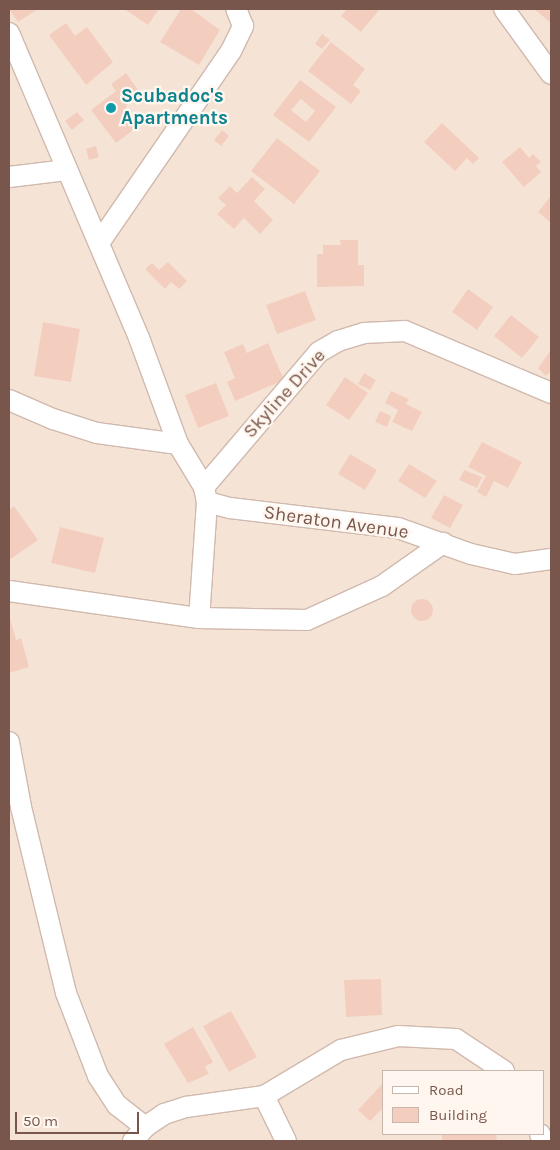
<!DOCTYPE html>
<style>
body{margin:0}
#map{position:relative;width:560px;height:1150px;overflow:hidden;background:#fdf3e8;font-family:Karla,sans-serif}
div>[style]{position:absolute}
.residential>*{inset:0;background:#f5e4d6}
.building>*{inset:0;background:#f3cebf}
.round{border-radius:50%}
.roads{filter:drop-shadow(1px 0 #d0b9ad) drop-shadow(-1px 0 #d0b9ad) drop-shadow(0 1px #d0b9ad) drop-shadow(0 -1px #d0b9ad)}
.street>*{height:20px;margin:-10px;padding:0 10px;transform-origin:10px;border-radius:10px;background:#fff}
.dots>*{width:14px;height:14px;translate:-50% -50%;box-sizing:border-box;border:2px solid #fff7ef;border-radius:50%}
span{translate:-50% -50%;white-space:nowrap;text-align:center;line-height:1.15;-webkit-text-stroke:4.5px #fff7ef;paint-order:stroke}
.culture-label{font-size:19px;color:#0d838f;font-weight:700}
.left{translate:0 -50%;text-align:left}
.street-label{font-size:19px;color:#79564b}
.frame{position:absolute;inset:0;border:10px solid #79564b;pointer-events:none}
.legend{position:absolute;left:382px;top:1070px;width:162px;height:65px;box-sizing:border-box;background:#fff7ef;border:1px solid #c9b7ad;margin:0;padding:6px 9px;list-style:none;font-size:15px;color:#79564b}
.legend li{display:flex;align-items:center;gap:10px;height:25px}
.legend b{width:25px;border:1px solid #c9b7ad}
.scale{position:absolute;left:15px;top:1112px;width:124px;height:22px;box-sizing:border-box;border:2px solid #79564b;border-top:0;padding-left:6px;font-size:15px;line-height:18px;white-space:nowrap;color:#79564b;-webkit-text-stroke:4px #fff7ef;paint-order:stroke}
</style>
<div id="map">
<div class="residential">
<div style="clip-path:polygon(evenodd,9px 9px,551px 9px,551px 1141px,9px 1141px,9px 9px,384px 1071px,544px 1071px,544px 1134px,384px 1134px,384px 1071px)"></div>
</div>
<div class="building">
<div style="clip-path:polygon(9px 9px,38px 9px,18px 22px)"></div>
<div style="clip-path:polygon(124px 9px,159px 9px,148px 25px)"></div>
<div style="clip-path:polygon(181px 9px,191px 9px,220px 30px,199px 65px,160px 42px)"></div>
<div style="clip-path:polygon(347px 9px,380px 9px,361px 32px,341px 16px)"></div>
<div style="clip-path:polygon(534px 9px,551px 9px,551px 23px)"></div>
<div style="clip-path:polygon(66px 23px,75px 36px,87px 27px,113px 62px,86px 85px,49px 35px)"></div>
<div style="clip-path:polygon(322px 34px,330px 40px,322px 49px,315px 44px)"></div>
<div style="clip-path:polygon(331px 42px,365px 69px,353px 85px,361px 91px,351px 104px,308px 71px)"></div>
<div style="clip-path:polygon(126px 73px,141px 94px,126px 106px,140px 125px,116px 143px,91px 110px,116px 91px,111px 84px)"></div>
<div style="clip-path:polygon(evenodd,300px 80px,336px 107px,309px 142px,273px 115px,300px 80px,301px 99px,315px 111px,306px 122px,291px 110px,301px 99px)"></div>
<div style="clip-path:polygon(77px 112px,84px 120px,72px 130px,65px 121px)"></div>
<div style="clip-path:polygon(442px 123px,479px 158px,473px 164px,467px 158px,455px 171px,424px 142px)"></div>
<div style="clip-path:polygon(222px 130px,229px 136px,221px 146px,214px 140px)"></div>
<div style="clip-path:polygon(277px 138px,320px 171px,294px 204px,251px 171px)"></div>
<div style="clip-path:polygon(96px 146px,99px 157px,89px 160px,86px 149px)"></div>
<div style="clip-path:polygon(520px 147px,529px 158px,533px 154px,541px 162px,536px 166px,541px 172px,524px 187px,502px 162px)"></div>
<div style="clip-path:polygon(252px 177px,265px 189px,254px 201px,273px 220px,260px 234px,244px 218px,234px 229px,217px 214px,226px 205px,218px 198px,230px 186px,237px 193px)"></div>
<div style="clip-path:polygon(551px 196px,551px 223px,538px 212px)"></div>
<div style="clip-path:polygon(340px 240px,358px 240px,358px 265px,364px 265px,364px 286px,317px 287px,317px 254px,323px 254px,323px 245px,341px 245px)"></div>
<div style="clip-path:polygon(168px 262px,187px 281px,179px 289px,171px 282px,165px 289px,145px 269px,152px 263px,159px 270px)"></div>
<div style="clip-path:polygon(468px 289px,493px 307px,477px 330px,452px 312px)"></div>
<div style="clip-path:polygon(305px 291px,316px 320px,277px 334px,266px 305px)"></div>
<div style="clip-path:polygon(511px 315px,539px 337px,522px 358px,494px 336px)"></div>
<div style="clip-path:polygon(43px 322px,80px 329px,71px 382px,34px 376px)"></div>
<div style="clip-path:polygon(268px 343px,284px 380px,235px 401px,227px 382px,235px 378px,224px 352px,243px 344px,247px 353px)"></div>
<div style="clip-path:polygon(551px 350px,551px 371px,546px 376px,538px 368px)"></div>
<div style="clip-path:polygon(364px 373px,376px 380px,370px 390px,358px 384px)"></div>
<div style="clip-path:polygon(345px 377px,368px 393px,349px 420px,326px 405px)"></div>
<div style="clip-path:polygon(216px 383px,229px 416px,198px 428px,185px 395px)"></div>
<div style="clip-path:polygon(391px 391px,409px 399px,406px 404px,422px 412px,412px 431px,392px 422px,398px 410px,385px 403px)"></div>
<div style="clip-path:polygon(380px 411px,391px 416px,387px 427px,375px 422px)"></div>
<div style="clip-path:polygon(482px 442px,522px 462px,508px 488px,494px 481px,486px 497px,477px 492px,486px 476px,468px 467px)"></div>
<div style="clip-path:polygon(350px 454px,377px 470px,365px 490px,338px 474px)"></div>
<div style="clip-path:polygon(409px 464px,437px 481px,425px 498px,398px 481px)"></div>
<div style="clip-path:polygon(464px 470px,482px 477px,477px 488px,459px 480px)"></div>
<div style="clip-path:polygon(444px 495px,463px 505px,450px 528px,431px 518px)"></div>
<div style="clip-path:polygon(14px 506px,38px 540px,9px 560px,9px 510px)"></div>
<div style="clip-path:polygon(60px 527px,104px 538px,95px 573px,51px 563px)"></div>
<div class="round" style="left:411px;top:599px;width:22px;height:22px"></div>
<div style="clip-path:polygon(9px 614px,16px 640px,21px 638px,29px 667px,9px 673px)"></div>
<div style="clip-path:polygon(381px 979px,382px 1015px,346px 1017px,344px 980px)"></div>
<div style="clip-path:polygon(231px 1011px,257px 1057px,229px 1072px,203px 1026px)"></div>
<div style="clip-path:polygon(193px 1027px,213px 1062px,205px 1067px,209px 1074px,188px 1083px,164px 1044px)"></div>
<div style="clip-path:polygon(384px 1082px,384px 1107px,370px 1121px,358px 1110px)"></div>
<div style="clip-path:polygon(441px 1134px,496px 1134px,497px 1141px,443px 1141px)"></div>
</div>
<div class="roads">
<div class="street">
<div style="left:504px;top:9px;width:80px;rotate:54.1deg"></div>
<div style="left:9px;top:33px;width:332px;rotate:66.9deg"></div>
<div style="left:139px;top:338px;width:113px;rotate:69.8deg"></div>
<div style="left:178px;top:444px;width:50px;rotate:58.8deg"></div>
<div style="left:204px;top:487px;width:15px;rotate:79deg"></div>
<div style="left:207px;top:502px;width:116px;rotate:93.9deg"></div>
<div style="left:9px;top:177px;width:58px;rotate:-6.9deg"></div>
<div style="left:99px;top:243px;width:233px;rotate:-55.5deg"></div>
<div style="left:231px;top:51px;width:28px;rotate:-64deg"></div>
<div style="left:243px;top:26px;width:18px;rotate:-112deg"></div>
<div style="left:9px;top:400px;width:48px;rotate:23.4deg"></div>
<div style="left:53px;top:419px;width:46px;rotate:17.7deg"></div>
<div style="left:97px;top:433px;width:82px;rotate:7.7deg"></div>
<div style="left:204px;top:487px;width:177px;rotate:-49.6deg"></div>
<div style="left:319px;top:352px;width:22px;rotate:-30deg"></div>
<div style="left:338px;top:341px;width:27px;rotate:-17deg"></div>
<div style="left:364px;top:333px;width:41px;rotate:-2.8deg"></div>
<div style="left:405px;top:331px;width:159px;rotate:23deg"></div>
<div style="left:207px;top:502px;width:24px;rotate:15deg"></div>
<div style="left:230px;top:508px;width:169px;rotate:6.8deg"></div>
<div style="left:398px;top:528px;width:77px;rotate:19.6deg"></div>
<div style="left:471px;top:554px;width:45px;rotate:12.8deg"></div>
<div style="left:515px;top:564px;width:36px;rotate:-8deg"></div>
<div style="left:9px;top:591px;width:192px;rotate:8.1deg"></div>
<div style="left:199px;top:618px;width:108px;rotate:1.1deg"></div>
<div style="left:307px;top:620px;width:82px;rotate:-24.4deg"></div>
<div style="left:382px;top:586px;width:75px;rotate:-35.2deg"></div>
<div style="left:9px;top:742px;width:66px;rotate:79.5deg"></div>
<div style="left:21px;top:807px;width:191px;rotate:76.4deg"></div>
<div style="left:66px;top:993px;width:89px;rotate:68.9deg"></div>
<div style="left:98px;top:1076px;width:35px;rotate:57deg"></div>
<div style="left:117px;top:1105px;width:36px;rotate:38deg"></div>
<div style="left:264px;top:1096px;width:50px;rotate:63.9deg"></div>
<div style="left:540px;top:1134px;width:8px;rotate:67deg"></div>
<div style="left:133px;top:1141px;width:18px;rotate:-49deg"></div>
<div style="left:145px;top:1127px;width:23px;rotate:-34deg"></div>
<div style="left:164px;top:1114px;width:23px;rotate:-18deg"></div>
<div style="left:186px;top:1107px;width:79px;rotate:-8deg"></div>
<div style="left:264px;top:1096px;width:90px;rotate:-30.9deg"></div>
<div style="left:341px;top:1050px;width:59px;rotate:-13.8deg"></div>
<div style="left:398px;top:1036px;width:58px;rotate:3deg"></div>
<div style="left:456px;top:1039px;width:58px;rotate:33.7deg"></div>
</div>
</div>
<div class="dots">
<div style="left:111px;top:108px;background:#0f9aa8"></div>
</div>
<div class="culture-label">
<span class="left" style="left:121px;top:108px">Scubadoc's<br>Apartments</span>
</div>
<div class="street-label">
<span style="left:285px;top:394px;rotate:-48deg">Skyline Drive</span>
<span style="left:336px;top:523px;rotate:8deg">Sheraton Avenue</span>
</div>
<div class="frame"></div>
<ul class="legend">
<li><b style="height:6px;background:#fff"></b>Road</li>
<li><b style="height:14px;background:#f3cebf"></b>Building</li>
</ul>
<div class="scale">50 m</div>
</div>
